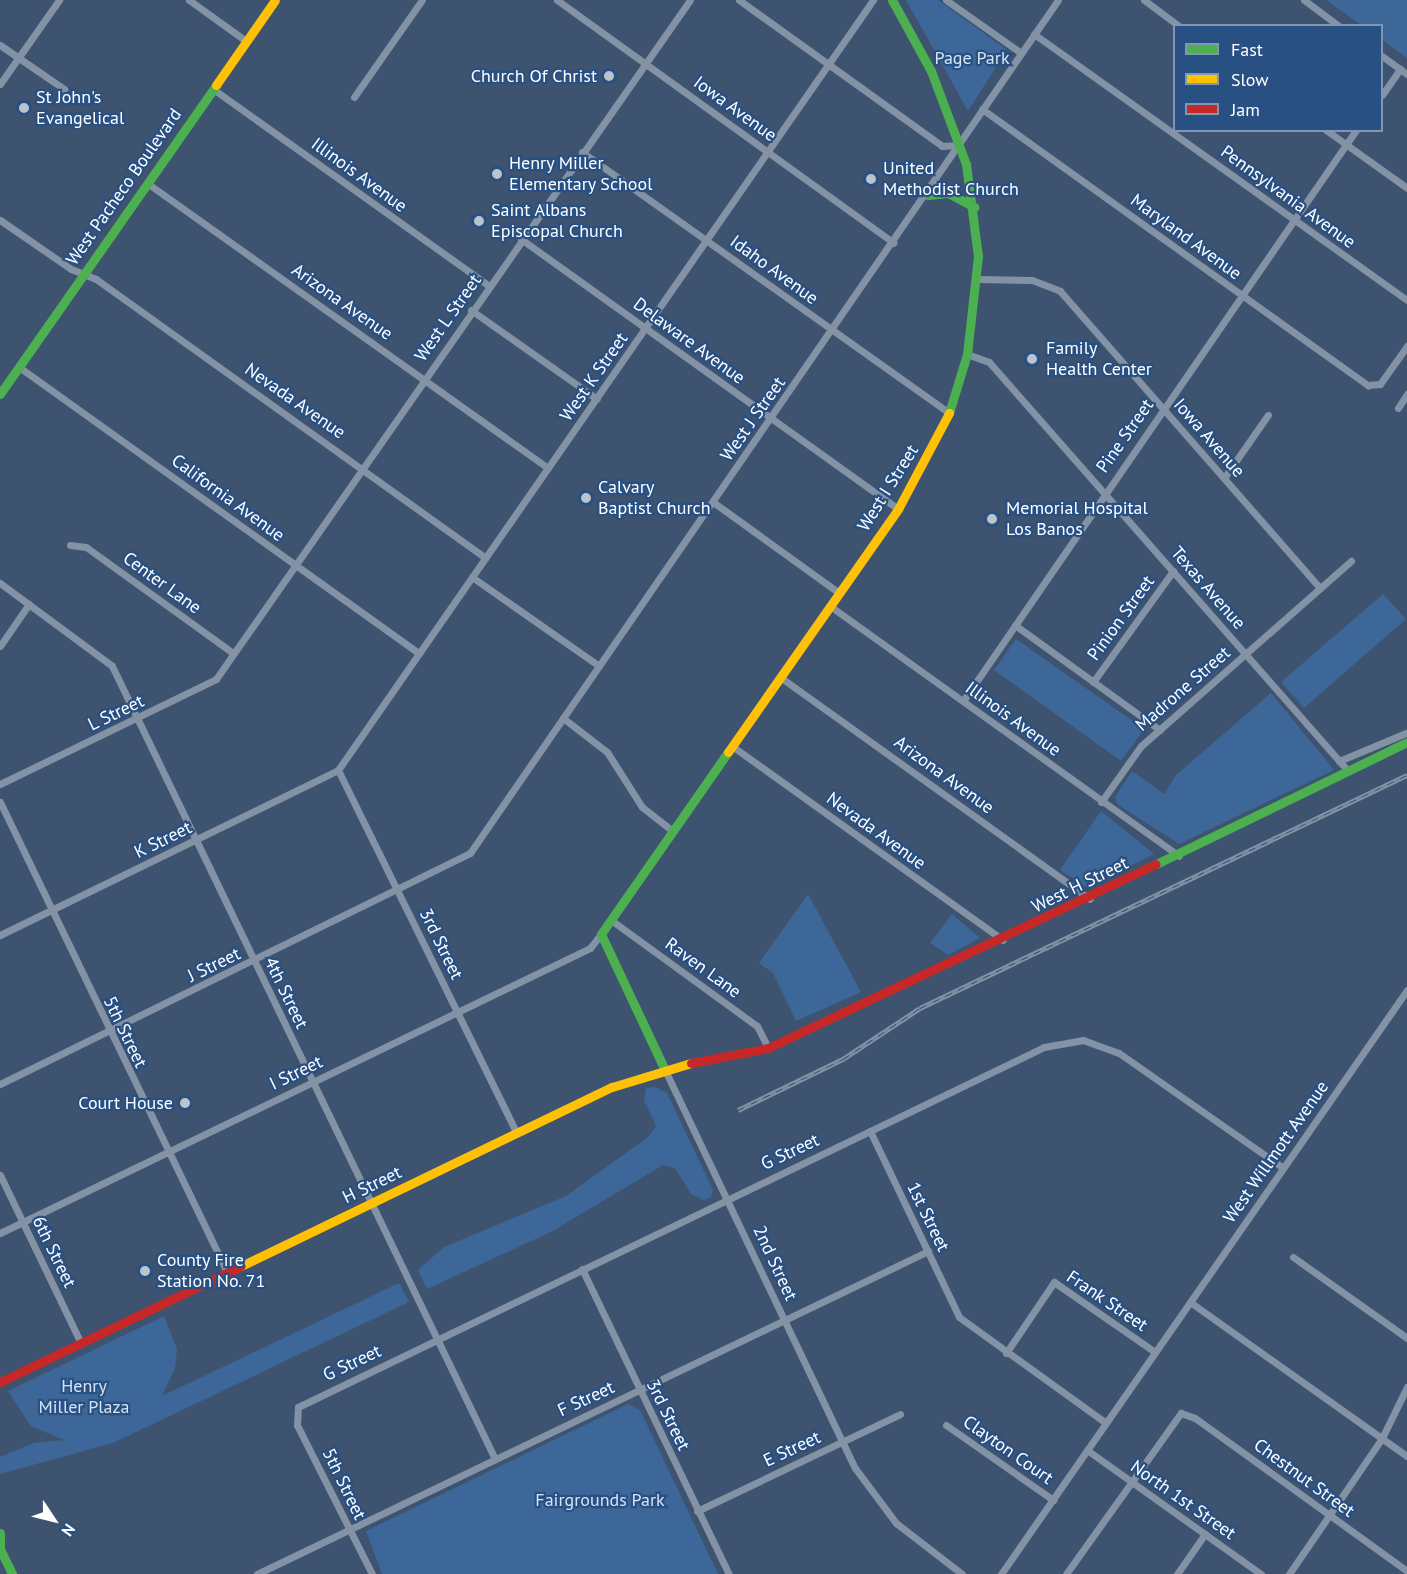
<!DOCTYPE html>
<style>
body{margin:0}
#map{position:relative;width:1407px;height:1574px;overflow:hidden;background:#3d536f;font-family:"PT Sans",sans-serif}
div>[style]{position:absolute}
.green>*{inset:0;background:#3d6799}
.street>*{height:7px;margin:-3.5px;padding:0 3.5px;transform-origin:3.5px;border-radius:3.5px;background:#8392a5}
.fast>*{height:9px;margin:-4.5px;padding:0 4.5px;transform-origin:4.5px;border-radius:4.5px;background:#4caf50}
.slow>*{height:9px;margin:-4.5px;padding:0 4.5px;transform-origin:4.5px;border-radius:4.5px;background:#ffc107}
.jam>*{height:9px;margin:-4.5px;padding:0 4.5px;transform-origin:4.5px;border-radius:4.5px;background:#c62828}
.rail>*{height:4.5px;margin-top:-2.25px;transform-origin:0;background:repeating-linear-gradient(90deg,#295083 0 7px,#8392a4 0 14px);box-sizing:border-box;border-block:2px solid #8392a4}
.dots>*{width:16px;height:16px;translate:-50% -50%;box-sizing:border-box;border:3px solid #295083;border-radius:50%}
span{translate:-50% -50%;white-space:nowrap;text-align:center;line-height:1.15;-webkit-text-stroke:4.5px #295083;paint-order:stroke}
.park-label{font-size:18px;color:#d5e4f5}
.poi-label{font-size:18px;color:#fff}
.right{translate:-100% -50%;text-align:right}
.left{translate:0 -50%;text-align:left}
.street-label{font-size:18px;color:#fff}
.legend{position:absolute;left:1173px;top:24px;width:210px;height:108px;box-sizing:border-box;background:#295083;border:2px solid #7f96b5;margin:0;padding:8px 10px;list-style:none;font-size:18px;color:#fff}
.legend li{display:flex;align-items:center;gap:12px;height:30px}
.legend b{width:30px;border:2px solid #7f96b5}
.north{position:absolute;left:24px;top:1490px;width:60px;height:60px;-webkit-text-stroke:4px #295083;paint-order:stroke;rotate:125deg;font-size:16px;font-weight:700;line-height:24px;text-align:center;color:#fff}
.north::after{content:'';display:block;margin:auto;width:21px;height:27px;background:#fff;clip-path:polygon(50% 0,100% 100%,50% 72%,0 100%)}
</style>
<div id="map">
<div class="green">
<div style="clip-path:polygon(906px 0,938px 0,1007px 50px,968px 111px)"></div>
<div style="clip-path:polygon(1326px 0,1407px 0,1407px 58px,1382px 40px,1382px 26px,1361px 25px)"></div>
<div style="clip-path:polygon(1383px 594px,1406px 619px,1304px 708px,1281px 682px)"></div>
<div style="clip-path:polygon(1016px 639px,1144px 729px,1121px 761px,994px 670px)"></div>
<div style="clip-path:polygon(1271px 693px,1334px 770px,1179px 844px,1117px 804px,1115px 797px,1132px 771px,1164px 794px,1176px 775px)"></div>
<div style="clip-path:polygon(1101px 811px,1154px 854px,1088px 888px,1060px 870px)"></div>
<div style="clip-path:polygon(808px 894px,861px 992px,796px 1021px,773px 973px,759px 963px)"></div>
<div style="clip-path:polygon(952px 914px,980px 938px,948px 955px,930px 943px)"></div>
<div style="clip-path:polygon(655px 1087px,667px 1093px,713px 1190px,711px 1197px,703px 1200px,691px 1194px,675px 1168px,663px 1165px,551px 1232px,427px 1289px,418px 1270px,444px 1247px,566px 1196px,647px 1138px,656px 1126px,644px 1100px,646px 1088px)"></div>
<div style="clip-path:polygon(399px 1283px,409px 1302px,113px 1443px,0 1474px,0 1457px,34px 1443px,64px 1440px,31px 1426px,8px 1391px,164px 1316px,177px 1349px,175px 1368px,162px 1396px)"></div>
<div style="clip-path:polygon(628px 1404px,640px 1410px,718px 1574px,382px 1574px,366px 1531px)"></div>
</div>
<div class="street">
<div style="left:189px;top:0;width:70px;rotate:35.7deg"></div>
<div style="left:557px;top:0;width:415px;rotate:35.8deg"></div>
<div style="left:739px;top:0;width:250px;rotate:35.7deg"></div>
<div style="left:942px;top:146px;width:18px;rotate:-3deg"></div>
<div style="left:946px;top:0;width:92px;rotate:35.2deg"></div>
<div style="left:1144px;top:0;width:44px;rotate:36.6deg"></div>
<div style="left:1304px;top:0;width:44px;rotate:36.6deg"></div>
<div style="left:1034px;top:34px;width:458px;rotate:35.5deg"></div>
<div style="left:0;top:45px;width:78px;rotate:34.5deg"></div>
<div style="left:1382px;top:56px;width:31px;rotate:36deg"></div>
<div style="left:0;top:84px;width:103px;rotate:-54.9deg"></div>
<div style="left:213px;top:89px;width:339px;rotate:35.5deg"></div>
<div style="left:1382px;top:95px;width:32px;rotate:-55deg"></div>
<div style="left:354px;top:97px;width:118px;rotate:-55deg"></div>
<div style="left:982px;top:109px;width:475px;rotate:35.6deg"></div>
<div style="left:1368px;top:385px;width:12px;rotate:-5deg"></div>
<div style="left:1380px;top:384px;width:47px;rotate:-54.6deg"></div>
<div style="left:1326px;top:130px;width:100px;rotate:35.6deg"></div>
<div style="left:582px;top:152px;width:450px;rotate:35.4deg"></div>
<div style="left:147px;top:183px;width:492px;rotate:35.4deg"></div>
<div style="left:0;top:220px;width:86px;rotate:34.6deg"></div>
<div style="left:71px;top:269px;width:27px;rotate:22deg"></div>
<div style="left:96px;top:279px;width:479px;rotate:35.6deg"></div>
<div style="left:521px;top:239px;width:464px;rotate:35.6deg"></div>
<div style="left:978px;top:279px;width:54px;rotate:1.1deg"></div>
<div style="left:1032px;top:280px;width:30px;rotate:21deg"></div>
<div style="left:1060px;top:291px;width:395px;rotate:48.8deg"></div>
<div style="left:471px;top:310px;width:154px;rotate:35.2deg"></div>
<div style="left:967px;top:354px;width:23px;rotate:20deg"></div>
<div style="left:989px;top:362px;width:544px;rotate:48.72deg"></div>
<div style="left:19px;top:367px;width:492px;rotate:35.6deg"></div>
<div style="left:1398px;top:408px;width:17px;rotate:-57deg"></div>
<div style="left:1224px;top:478px;width:77px;rotate:-55.1deg"></div>
<div style="left:713px;top:502px;width:155px;rotate:35.8deg"></div>
<div style="left:70px;top:545px;width:16px;rotate:7deg"></div>
<div style="left:86px;top:547px;width:181px;rotate:35.8deg"></div>
<div style="left:472px;top:577px;width:155px;rotate:35deg"></div>
<div style="left:0;top:583px;width:139px;rotate:36.5deg"></div>
<div style="left:112px;top:666px;width:881px;rotate:64.22deg"></div>
<div style="left:830px;top:606px;width:429px;rotate:35.6deg"></div>
<div style="left:1015px;top:625px;width:179px;rotate:35.9deg"></div>
<div style="left:0;top:646px;width:51px;rotate:-55.4deg"></div>
<div style="left:780px;top:677px;width:381px;rotate:35.6deg"></div>
<div style="left:1093px;top:682px;width:137px;rotate:-54.2deg"></div>
<div style="left:963px;top:701px;width:693px;rotate:-55.46deg"></div>
<div style="left:563px;top:718px;width:56px;rotate:37.7deg"></div>
<div style="left:607px;top:752px;width:65px;rotate:57.5deg"></div>
<div style="left:642px;top:807px;width:39px;rotate:38deg"></div>
<div style="left:732px;top:746px;width:333px;rotate:35.6deg"></div>
<div style="left:1339px;top:761px;width:73px;rotate:-22.7deg"></div>
<div style="left:338px;top:770px;width:403px;rotate:63.8deg"></div>
<div style="left:0;top:784px;width:240px;rotate:-25.9deg"></div>
<div style="left:216px;top:679px;width:828px;rotate:-55.08deg"></div>
<div style="left:0;top:802px;width:522px;rotate:64.22deg"></div>
<div style="left:1101px;top:802px;width:69px;rotate:-54.5deg"></div>
<div style="left:1141px;top:746px;width:280px;rotate:-41.4deg"></div>
<div style="left:611px;top:920px;width:180px;rotate:36deg"></div>
<div style="left:757px;top:1026px;width:25px;rotate:63deg"></div>
<div style="left:0;top:935px;width:376px;rotate:-26deg"></div>
<div style="left:338px;top:770px;width:938px;rotate:-55.21deg"></div>
<div style="left:664px;top:1068px;width:443px;rotate:64.5deg"></div>
<div style="left:855px;top:1468px;width:69px;rotate:53.3deg"></div>
<div style="left:896px;top:1523px;width:83px;rotate:37.7deg"></div>
<div style="left:0;top:1084px;width:524px;rotate:-26.17deg"></div>
<div style="left:470px;top:853px;width:1036px;rotate:-55.42deg"></div>
<div style="left:870px;top:1131px;width:206px;rotate:64.4deg"></div>
<div style="left:959px;top:1317px;width:181px;rotate:35.8deg"></div>
<div style="left:0;top:1175px;width:187px;rotate:64.3deg"></div>
<div style="left:0;top:1233px;width:655px;rotate:-25.78deg"></div>
<div style="left:590px;top:948px;width:18px;rotate:-52deg"></div>
<div style="left:1293px;top:1257px;width:140px;rotate:35.4deg"></div>
<div style="left:582px;top:1269px;width:339px;rotate:64.3deg"></div>
<div style="left:1190px;top:1302px;width:266px;rotate:35.4deg"></div>
<div style="left:1006px;top:1353px;width:86px;rotate:-55.9deg"></div>
<div style="left:1054px;top:1282px;width:123px;rotate:34.7deg"></div>
<div style="left:946px;top:1425px;width:131px;rotate:35deg"></div>
<div style="left:1087px;top:1450px;width:214px;rotate:35.5deg"></div>
<div style="left:697px;top:1511px;width:225px;rotate:-25.5deg"></div>
<div style="left:257px;top:1574px;width:745px;rotate:-25.7deg"></div>
<div style="left:372px;top:1574px;width:167px;rotate:-116.7deg"></div>
<div style="left:297px;top:1425px;width:18px;rotate:-87deg"></div>
<div style="left:298px;top:1407px;width:828px;rotate:-25.76deg"></div>
<div style="left:1044px;top:1047px;width:40px;rotate:-10deg"></div>
<div style="left:1083px;top:1040px;width:38px;rotate:20deg"></div>
<div style="left:1119px;top:1053px;width:200px;rotate:35deg"></div>
<div style="left:1001px;top:1574px;width:711px;rotate:-55.19deg"></div>
<div style="left:1066px;top:1574px;width:198px;rotate:-54.5deg"></div>
<div style="left:1181px;top:1413px;width:15px;rotate:20deg"></div>
<div style="left:1195px;top:1418px;width:261px;rotate:35.8deg"></div>
<div style="left:1177px;top:1574px;width:49px;rotate:-55deg"></div>
<div style="left:1289px;top:1574px;width:165px;rotate:-55.6deg"></div>
<div style="left:1382px;top:1438px;width:57px;rotate:-63.9deg"></div>
</div>
<div class="fast">
<div style="left:892px;top:0;width:81px;rotate:61.2deg"></div>
<div style="left:931px;top:71px;width:99px;rotate:69.4deg"></div>
<div style="left:966px;top:164px;width:93px;rotate:82.6deg"></div>
<div style="left:978px;top:256px;width:99px;rotate:96.4deg"></div>
<div style="left:967px;top:354px;width:62px;rotate:107deg"></div>
<div style="left:928px;top:195px;width:20px;rotate:-6deg"></div>
<div style="left:948px;top:193px;width:30px;rotate:28deg"></div>
<div style="left:0;top:394px;width:377px;rotate:-55deg"></div>
<div style="left:1156px;top:864px;width:279px;rotate:-25.9deg"></div>
<div style="left:664px;top:1068px;width:148px;rotate:-115.2deg"></div>
<div style="left:601px;top:934px;width:222px;rotate:-55.1deg"></div>
<div style="left:0;top:1533px;width:16px;rotate:90deg"></div>
<div style="left:0;top:1549px;width:28px;rotate:64deg"></div>
</div>
<div class="slow">
<div style="left:216px;top:85px;width:103px;rotate:-55.2deg"></div>
<div style="left:728px;top:752px;width:297px;rotate:-55deg"></div>
<div style="left:898px;top:509px;width:109px;rotate:-62deg"></div>
<div style="left:241px;top:1266px;width:412px;rotate:-25.8deg"></div>
<div style="left:612px;top:1087px;width:83px;rotate:-16.9deg"></div>
</div>
<div class="jam">
<div style="left:691px;top:1063px;width:78px;rotate:-11deg"></div>
<div style="left:768px;top:1048px;width:429px;rotate:-25.4deg"></div>
<div style="left:0;top:1382px;width:267px;rotate:-25.7deg"></div>
</div>
<div class="rail">
<div style="left:738px;top:1110px;width:117px;rotate:-25.9deg"></div>
<div style="left:843px;top:1059px;width:92px;rotate:-33.5deg"></div>
<div style="left:920px;top:1008px;width:540px;rotate:-25.57deg"></div>
</div>
<div class="dots">
<div style="left:609px;top:76px;background:#bbc3cd"></div>
<div style="left:24px;top:108px;background:#bbc3cd"></div>
<div style="left:497px;top:174px;background:#bbc3cd"></div>
<div style="left:871px;top:179px;background:#bbc3cd"></div>
<div style="left:479px;top:221px;background:#bbc3cd"></div>
<div style="left:1032px;top:359px;background:#bbc3cd"></div>
<div style="left:586px;top:498px;background:#bbc3cd"></div>
<div style="left:992px;top:519px;background:#bbc3cd"></div>
<div style="left:185px;top:1103px;background:#bbc3cd"></div>
<div style="left:145px;top:1271px;background:#bbc3cd"></div>
</div>
<div class="park-label">
<span style="left:972px;top:58px">Page Park</span>
<span style="left:84px;top:1397px">Henry<br>Miller Plaza</span>
<span style="left:600px;top:1500px">Fairgrounds Park</span>
</div>
<div class="poi-label">
<span class="right" style="left:597px;top:76px">Church Of Christ</span>
<span class="left" style="left:36px;top:108px">St John's<br>Evangelical</span>
<span class="left" style="left:509px;top:174px">Henry Miller<br>Elementary School</span>
<span class="left" style="left:883px;top:179px">United<br>Methodist Church</span>
<span class="left" style="left:491px;top:221px">Saint Albans<br>Episcopal Church</span>
<span class="left" style="left:1046px;top:359px">Family<br>Health Center</span>
<span class="left" style="left:598px;top:498px">Calvary<br>Baptist Church</span>
<span class="left" style="left:1006px;top:519px">Memorial Hospital<br>Los Banos</span>
<span class="right" style="left:173px;top:1103px">Court House</span>
<span class="left" style="left:157px;top:1271px">County Fire<br>Station No. 71</span>
</div>
<div class="street-label">
<span style="left:735px;top:109px;rotate:36deg">Iowa Avenue</span>
<span style="left:359px;top:175px;rotate:36deg">Illinois Avenue</span>
<span style="left:124px;top:187px;rotate:-55deg">West Pacheco Boulevard</span>
<span style="left:1288px;top:197px;rotate:36deg">Pennsylvania Avenue</span>
<span style="left:1186px;top:237px;rotate:36deg">Maryland Avenue</span>
<span style="left:774px;top:270px;rotate:36deg">Idaho Avenue</span>
<span style="left:342px;top:302px;rotate:35deg">Arizona Avenue</span>
<span style="left:448px;top:318px;rotate:-55deg">West L Street</span>
<span style="left:689px;top:341px;rotate:36deg">Delaware Avenue</span>
<span style="left:594px;top:377px;rotate:-55deg">West K Street</span>
<span style="left:295px;top:401px;rotate:35deg">Nevada Avenue</span>
<span style="left:753px;top:419px;rotate:-55deg">West J Street</span>
<span style="left:1125px;top:436px;rotate:-55deg">Pine Street</span>
<span style="left:1209px;top:438px;rotate:49deg">Iowa Avenue</span>
<span style="left:888px;top:488px;rotate:-58deg">West I Street</span>
<span style="left:228px;top:498px;rotate:36deg">California Avenue</span>
<span style="left:162px;top:583px;rotate:36deg">Center Lane</span>
<span style="left:1208px;top:588px;rotate:49deg">Texas Avenue</span>
<span style="left:1121px;top:618px;rotate:-54deg">Pinion Street</span>
<span style="left:1183px;top:689px;rotate:-41deg">Madrone Street</span>
<span style="left:116px;top:713px;rotate:-26deg">L Street</span>
<span style="left:1013px;top:719px;rotate:36deg">Illinois Avenue</span>
<span style="left:944px;top:775px;rotate:36deg">Arizona Avenue</span>
<span style="left:876px;top:831px;rotate:36deg">Nevada Avenue</span>
<span style="left:163px;top:840px;rotate:-26deg">K Street</span>
<span style="left:1080px;top:885px;rotate:-26deg">West H Street</span>
<span style="left:441px;top:944px;rotate:64deg">3rd Street</span>
<span style="left:214px;top:965px;rotate:-26deg">J Street</span>
<span style="left:703px;top:968px;rotate:36deg">Raven Lane</span>
<span style="left:286px;top:993px;rotate:64deg">4th Street</span>
<span style="left:125px;top:1032px;rotate:64deg">5th Street</span>
<span style="left:296px;top:1073px;rotate:-26deg">I Street</span>
<span style="left:790px;top:1152px;rotate:-25deg">G Street</span>
<span style="left:1276px;top:1152px;rotate:-55deg">West Willmott Avenue</span>
<span style="left:372px;top:1185px;rotate:-26deg">H Street</span>
<span style="left:928px;top:1217px;rotate:64deg">1st Street</span>
<span style="left:54px;top:1252px;rotate:64deg">6th Street</span>
<span style="left:775px;top:1263px;rotate:65deg">2nd Street</span>
<span style="left:1107px;top:1301px;rotate:34deg">Frank Street</span>
<span style="left:352px;top:1363px;rotate:-25deg">G Street</span>
<span style="left:586px;top:1399px;rotate:-25deg">F Street</span>
<span style="left:668px;top:1415px;rotate:64deg">3rd Street</span>
<span style="left:792px;top:1449px;rotate:-25deg">E Street</span>
<span style="left:1008px;top:1450px;rotate:35deg">Clayton Court</span>
<span style="left:1304px;top:1478px;rotate:36deg">Chestnut Street</span>
<span style="left:344px;top:1484px;rotate:64deg">5th Street</span>
<span style="left:1183px;top:1500px;rotate:35deg">North 1st Street</span>
</div>
<ul class="legend">
<li><b style="height:8px;background:#4caf50"></b>Fast</li>
<li><b style="height:8px;background:#ffc107"></b>Slow</li>
<li><b style="height:8px;background:#c62828"></b>Jam</li>
</ul>
<div class="north">N</div>
</div>
